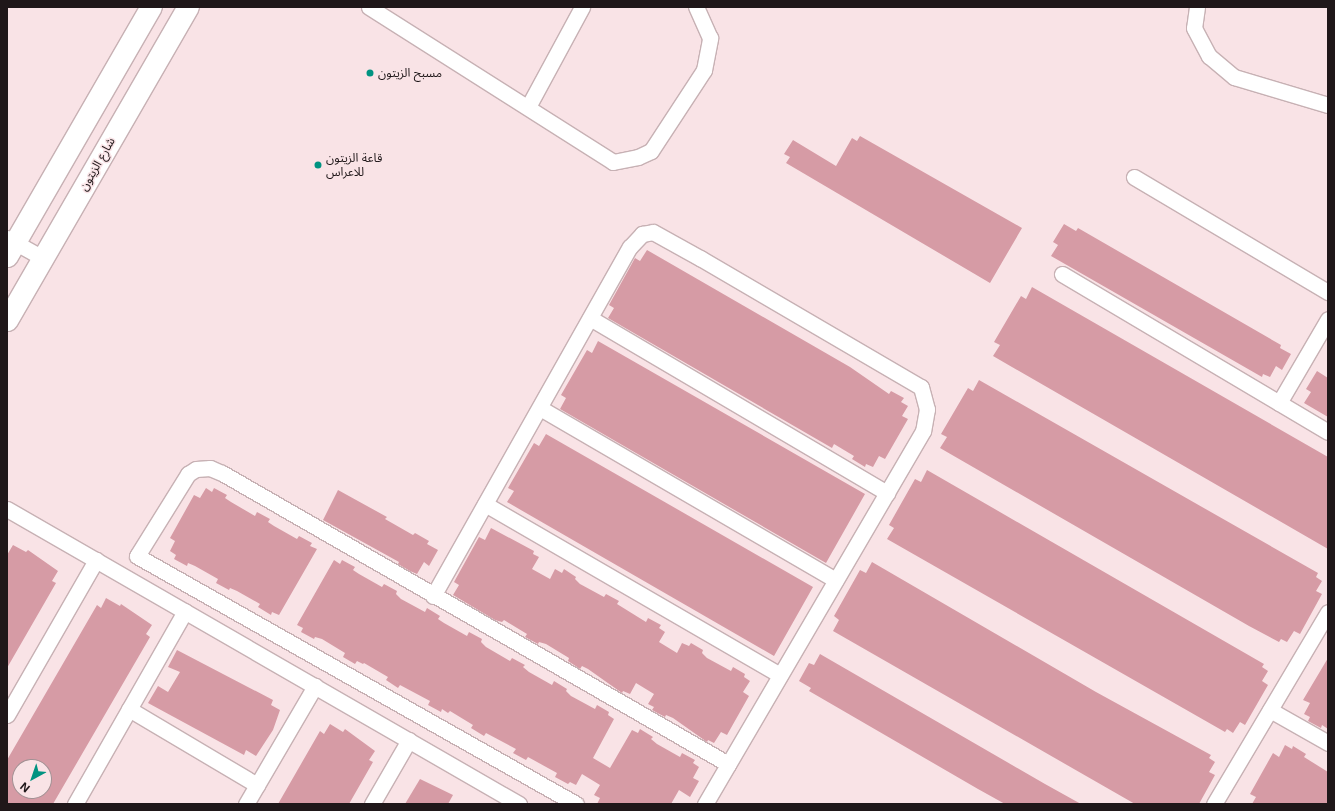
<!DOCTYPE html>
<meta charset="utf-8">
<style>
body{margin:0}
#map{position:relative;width:1335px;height:811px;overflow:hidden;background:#f9e3e6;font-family:Inter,"Noto Sans Arabic",sans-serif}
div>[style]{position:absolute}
.building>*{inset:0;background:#d69ba5}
.roads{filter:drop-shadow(1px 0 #c7b1b4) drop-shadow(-1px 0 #c7b1b4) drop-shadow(0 1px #c7b1b4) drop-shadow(0 -1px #c7b1b4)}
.minor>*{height:15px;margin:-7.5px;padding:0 7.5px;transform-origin:7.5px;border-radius:7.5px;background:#fff}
.secondary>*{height:21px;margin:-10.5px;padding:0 10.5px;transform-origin:10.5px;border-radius:10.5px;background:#fff}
.dots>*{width:11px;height:11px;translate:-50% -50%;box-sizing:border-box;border:2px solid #f9e3e6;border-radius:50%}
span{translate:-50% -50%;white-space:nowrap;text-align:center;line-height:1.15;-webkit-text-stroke:3px #f9e3e6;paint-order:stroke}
.poi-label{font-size:12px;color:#1f1719}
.left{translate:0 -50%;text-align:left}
.street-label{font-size:12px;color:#1f1719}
.frame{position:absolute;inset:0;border:8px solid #1f1719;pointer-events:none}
.north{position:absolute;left:12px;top:759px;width:40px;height:40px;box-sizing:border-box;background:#f9e3e6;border:1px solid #a29194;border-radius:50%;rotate:220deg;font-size:11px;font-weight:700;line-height:16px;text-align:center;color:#1f1719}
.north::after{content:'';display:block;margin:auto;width:14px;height:18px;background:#019381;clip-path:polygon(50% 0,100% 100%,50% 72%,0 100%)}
</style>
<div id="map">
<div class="building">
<div style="clip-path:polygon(860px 136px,1022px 228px,990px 283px,786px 163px,790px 157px,784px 154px,793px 140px,836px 166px,852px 138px,857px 141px)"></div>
<div style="clip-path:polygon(1064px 224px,1076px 231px,1078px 228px,1281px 345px,1280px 348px,1291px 354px,1282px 370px,1276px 366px,1270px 377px,1263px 374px,1262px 377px,1051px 256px,1058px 245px,1053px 242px)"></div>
<div style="clip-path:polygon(647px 250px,850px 367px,889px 394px,891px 391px,904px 398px,901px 402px,908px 406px,902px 416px,908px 419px,885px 459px,879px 456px,873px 467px,866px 464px,865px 467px,852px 459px,854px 456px,834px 444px,832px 448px,608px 318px,614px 308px,609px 305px,635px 258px,640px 261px)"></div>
<div style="clip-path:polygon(1032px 287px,1328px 457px,1328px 549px,993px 356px,1000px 345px,994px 342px,1021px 296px,1026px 299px)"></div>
<div style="clip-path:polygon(598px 341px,865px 494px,826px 563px,560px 409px,566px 398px,561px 395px,587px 350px,592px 353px)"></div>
<div style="clip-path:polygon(1317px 371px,1328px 378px,1328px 417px,1304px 403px,1311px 392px,1306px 389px)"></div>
<div style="clip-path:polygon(979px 380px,1318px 573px,1316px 577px,1322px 581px,1316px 591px,1322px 594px,1300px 634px,1294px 631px,1287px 642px,1281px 639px,1279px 642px,1249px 626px,940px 448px,947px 437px,941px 434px,968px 388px,973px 391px)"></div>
<div style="clip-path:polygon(546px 434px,813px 587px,774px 656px,507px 502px,514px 491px,508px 488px,534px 443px,539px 446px)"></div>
<div style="clip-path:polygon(927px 470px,1264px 664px,1262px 667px,1268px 671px,1262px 681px,1268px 685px,1245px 725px,1240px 722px,1233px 733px,1227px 729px,1225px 732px,887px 539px,894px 528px,889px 525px,915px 479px,921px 482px)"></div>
<div style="clip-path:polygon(206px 488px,212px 492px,214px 488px,227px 495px,225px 498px,231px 502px,255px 516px,257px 512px,270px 519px,268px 522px,274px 526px,297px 539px,299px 536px,312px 543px,310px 546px,317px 549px,279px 615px,272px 612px,271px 615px,258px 607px,260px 604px,237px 591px,230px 588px,229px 590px,216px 583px,218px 579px,195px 566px,188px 563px,187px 566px,174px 559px,176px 555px,170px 551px,175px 541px,170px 538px,194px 495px,200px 498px)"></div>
<div style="clip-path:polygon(338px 490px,387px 517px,385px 519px,413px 535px,415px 533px,429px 541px,427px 544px,438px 550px,429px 566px,424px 562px,417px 574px,410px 571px,398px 564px,399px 562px,323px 520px)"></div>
<div style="clip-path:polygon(491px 528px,534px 551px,533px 554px,539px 557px,532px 569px,550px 579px,555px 569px,562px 573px,564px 569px,576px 577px,575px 579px,580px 584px,604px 597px,606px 594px,619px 601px,617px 604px,646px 622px,648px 618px,661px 625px,659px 628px,665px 632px,659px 642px,677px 653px,682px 643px,689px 646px,691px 643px,703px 650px,702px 653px,707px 658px,731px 671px,733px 667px,745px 674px,744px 677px,750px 681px,743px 692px,749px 696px,727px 735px,721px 732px,714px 743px,708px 740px,707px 742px,673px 718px,666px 715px,665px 717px,652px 710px,654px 707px,648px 704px,654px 694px,636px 683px,630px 694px,623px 691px,622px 693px,588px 669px,582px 666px,580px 669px,568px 661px,569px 658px,546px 644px,539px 642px,538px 644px,525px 637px,527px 634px,504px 620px,502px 622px,495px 620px,453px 595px,459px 585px,454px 582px,479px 537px,485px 540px)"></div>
<div style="clip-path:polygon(13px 545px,26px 552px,28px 550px,58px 571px,52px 581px,56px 583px,7px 668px,7px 555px)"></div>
<div style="clip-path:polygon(334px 560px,340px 564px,342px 560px,355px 567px,353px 570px,359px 574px,382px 587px,384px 584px,397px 591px,396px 594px,401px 599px,425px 612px,427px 608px,440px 616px,438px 619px,444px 623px,467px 636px,469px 632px,482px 639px,481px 642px,486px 647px,510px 661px,512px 658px,525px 665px,523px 667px,529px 672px,552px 685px,554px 681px,567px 689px,566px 691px,571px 696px,595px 709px,597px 705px,609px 712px,608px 715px,614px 719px,593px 758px,610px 768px,632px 730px,638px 733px,640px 729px,653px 737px,651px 739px,657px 744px,680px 757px,682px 753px,695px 760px,693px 763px,699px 767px,693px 778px,699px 781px,690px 797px,679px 790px,671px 804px,597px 804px,600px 798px,594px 795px,600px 785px,582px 774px,576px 785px,570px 782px,568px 784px,555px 777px,557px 773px,528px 757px,526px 760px,513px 753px,516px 749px,486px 733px,484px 736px,471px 728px,473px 725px,450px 711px,448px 713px,442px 709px,441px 712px,428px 705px,430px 701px,400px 685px,398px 688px,386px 680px,388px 677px,364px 663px,363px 664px,357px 661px,355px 664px,343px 657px,345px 653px,322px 639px,315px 637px,314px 639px,301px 632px,303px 628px,297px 625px)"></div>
<div style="clip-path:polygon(872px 562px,1096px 692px,1211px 755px,1209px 758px,1215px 762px,1209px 772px,1215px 775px,1199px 804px,1135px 804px,833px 631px,839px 620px,834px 616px,860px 570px,866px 573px)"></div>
<div style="clip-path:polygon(evenodd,106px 598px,120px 606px,121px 604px,152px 625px,146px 634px,150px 637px,53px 804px,7px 804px,7px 760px,97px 605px,101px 608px,106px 598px,20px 767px,44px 767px,44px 791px,20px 791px,20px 767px)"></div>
<div style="clip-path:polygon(177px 650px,273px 700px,271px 705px,280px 710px,273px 730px,256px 756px,246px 750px,244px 755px,148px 703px,158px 686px,168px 692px,180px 672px,168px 667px)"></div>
<div style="clip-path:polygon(820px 654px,1045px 784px,1081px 804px,1005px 804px,978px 789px,809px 691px,811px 688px,799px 681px,809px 663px,814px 665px)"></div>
<div style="clip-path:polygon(1328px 658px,1328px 729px,1322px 725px,1321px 728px,1308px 721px,1310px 717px,1304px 714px,1310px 703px,1303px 700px)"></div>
<div style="clip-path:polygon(330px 724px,343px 732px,345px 729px,375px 751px,369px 760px,373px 762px,349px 804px,278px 804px,320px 731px,324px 734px)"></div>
<div style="clip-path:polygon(1285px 745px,1292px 749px,1293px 746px,1306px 754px,1304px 757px,1328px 772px,1328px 804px,1252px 804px,1256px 797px,1250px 794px,1264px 769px,1273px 753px,1279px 757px)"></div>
<div style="clip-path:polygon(420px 779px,453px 795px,448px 804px,405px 804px)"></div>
</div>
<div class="roads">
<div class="minor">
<div style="left:369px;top:7px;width:289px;rotate:32.4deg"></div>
<div style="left:613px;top:162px;width:25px;rotate:-11deg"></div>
<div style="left:638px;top:157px;width:14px;rotate:-25deg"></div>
<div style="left:651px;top:151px;width:97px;rotate:-56.8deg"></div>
<div style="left:704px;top:70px;width:33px;rotate:-79deg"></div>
<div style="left:710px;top:38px;width:34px;rotate:-114deg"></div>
<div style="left:1197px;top:7px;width:21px;rotate:98deg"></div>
<div style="left:1194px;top:28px;width:32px;rotate:62deg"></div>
<div style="left:1209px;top:56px;width:33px;rotate:40deg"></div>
<div style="left:1234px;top:77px;width:98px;rotate:16.6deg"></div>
<div style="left:528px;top:107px;width:114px;rotate:-61.6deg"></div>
<div style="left:1134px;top:177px;width:226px;rotate:30.7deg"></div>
<div style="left:7px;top:238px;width:41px;rotate:29.1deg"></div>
<div style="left:1062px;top:274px;width:309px;rotate:30.7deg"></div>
<div style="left:590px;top:318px;width:345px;rotate:30.5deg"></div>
<div style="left:1279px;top:403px;width:97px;rotate:-59.7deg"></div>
<div style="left:540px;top:408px;width:342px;rotate:30.2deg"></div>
<div style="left:485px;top:504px;width:341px;rotate:30.1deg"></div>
<div style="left:7px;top:509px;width:591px;rotate:29.95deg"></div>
<div style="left:433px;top:596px;width:401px;rotate:-60.6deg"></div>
<div style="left:630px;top:247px;width:18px;rotate:-47deg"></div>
<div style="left:642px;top:234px;width:11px;rotate:-10deg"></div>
<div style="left:653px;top:232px;width:54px;rotate:29deg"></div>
<div style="left:700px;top:258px;width:256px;rotate:30.3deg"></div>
<div style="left:921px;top:387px;width:23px;rotate:75deg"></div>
<div style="left:927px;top:409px;width:22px;rotate:100deg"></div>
<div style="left:923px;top:431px;width:432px;rotate:120.3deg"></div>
<div style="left:129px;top:709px;width:149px;rotate:30.7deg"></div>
<div style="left:1270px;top:710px;width:67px;rotate:29.6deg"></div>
<div style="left:7px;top:715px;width:179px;rotate:-60.1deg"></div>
<div style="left:75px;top:804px;width:222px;rotate:-60.3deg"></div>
<div style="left:246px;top:804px;width:137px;rotate:-59.7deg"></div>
<div style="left:372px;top:804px;width:74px;rotate:-60deg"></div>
<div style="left:576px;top:804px;width:504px;rotate:-150.54deg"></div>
<div style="left:137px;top:556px;width:97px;rotate:-58.1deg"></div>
<div style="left:188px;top:474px;width:9px;rotate:-32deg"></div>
<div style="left:196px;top:469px;width:14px;rotate:-4deg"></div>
<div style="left:210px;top:468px;width:13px;rotate:23deg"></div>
<div style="left:222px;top:473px;width:584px;rotate:29.9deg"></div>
<div style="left:1214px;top:804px;width:223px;rotate:-59.3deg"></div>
</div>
<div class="secondary">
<div style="left:7px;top:256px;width:288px;rotate:-60deg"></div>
<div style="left:7px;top:320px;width:362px;rotate:-60deg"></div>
</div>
</div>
<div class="dots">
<div style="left:370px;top:73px;background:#019381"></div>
<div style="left:318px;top:165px;background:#019381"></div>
</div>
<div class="poi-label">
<span class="left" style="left:378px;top:73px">مسبح الزيتون</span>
<span class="left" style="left:326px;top:165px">قاعة الزيتون<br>للاعراس</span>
</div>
<div class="street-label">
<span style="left:97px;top:164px;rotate:-60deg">شارع الزيتون</span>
</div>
<div class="frame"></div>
<div class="north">N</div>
</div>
